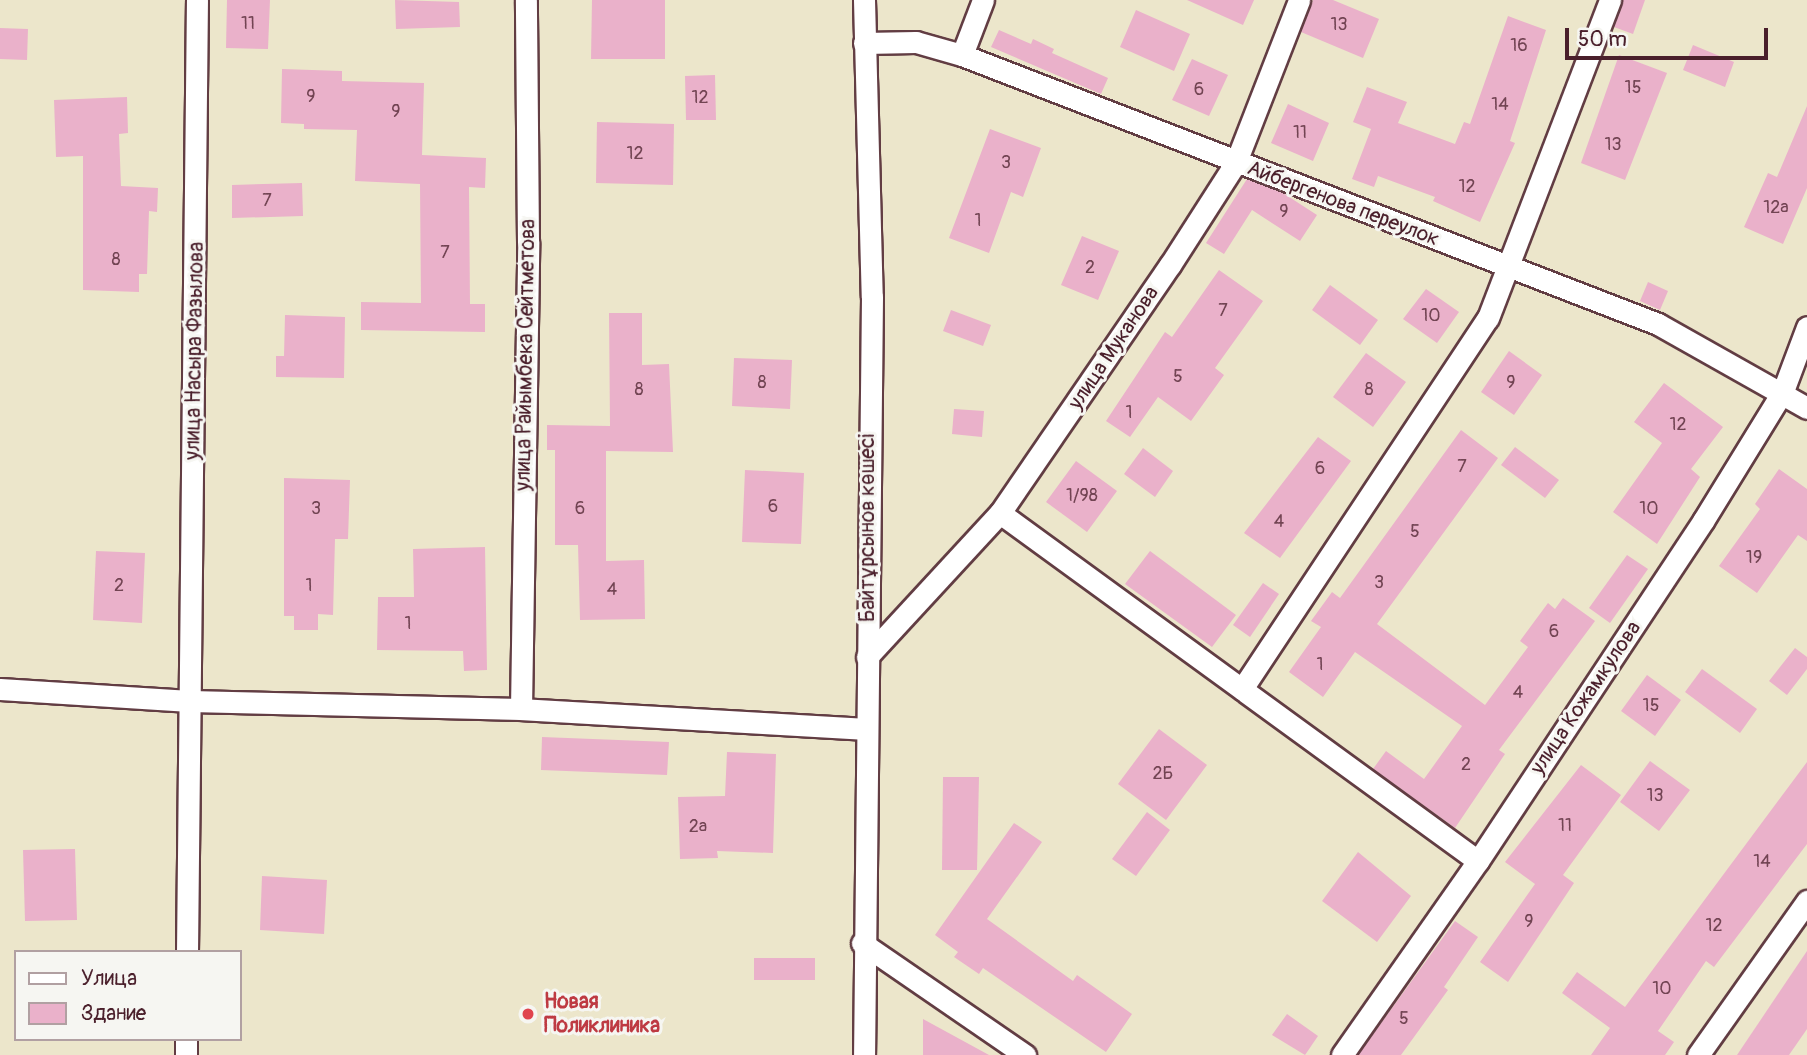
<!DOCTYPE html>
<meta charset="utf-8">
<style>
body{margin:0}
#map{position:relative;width:1807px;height:1055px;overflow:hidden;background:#ece6cb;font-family:Pangolin,sans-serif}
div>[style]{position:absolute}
.building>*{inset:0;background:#eab1ca}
.roads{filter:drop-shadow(2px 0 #623d43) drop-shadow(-2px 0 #623d43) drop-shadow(0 2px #623d43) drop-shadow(0 -2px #623d43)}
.minor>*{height:21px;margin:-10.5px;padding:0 10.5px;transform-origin:10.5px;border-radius:10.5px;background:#fff}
.dots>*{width:19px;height:19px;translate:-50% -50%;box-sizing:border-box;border:4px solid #f6f6f2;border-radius:50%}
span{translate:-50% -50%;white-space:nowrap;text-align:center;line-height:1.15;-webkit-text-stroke:6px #f6f6f2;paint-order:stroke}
.number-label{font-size:18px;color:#724453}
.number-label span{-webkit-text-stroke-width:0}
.street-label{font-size:21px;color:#4a1f2b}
.health-label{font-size:21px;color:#be3a42;font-weight:700}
.left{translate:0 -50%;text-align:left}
.legend{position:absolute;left:14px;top:950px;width:228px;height:91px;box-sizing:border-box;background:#f6f6f2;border:2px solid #b1a0a2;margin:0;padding:9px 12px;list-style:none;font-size:21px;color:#4a1f2b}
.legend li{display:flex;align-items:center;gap:14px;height:35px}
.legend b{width:35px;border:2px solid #b1a0a2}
.scale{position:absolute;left:1565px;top:28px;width:203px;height:32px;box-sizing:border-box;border:4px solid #4a1f2b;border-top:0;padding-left:9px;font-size:21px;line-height:24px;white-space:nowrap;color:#4a1f2b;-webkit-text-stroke:5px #f6f6f2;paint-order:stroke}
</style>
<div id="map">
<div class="building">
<div style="clip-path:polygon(227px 0,270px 0,268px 49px,226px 48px)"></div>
<div style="clip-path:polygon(395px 0,459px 2px,460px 27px,396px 29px)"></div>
<div style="clip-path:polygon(592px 0,665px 0,665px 59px,591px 59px)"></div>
<div style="clip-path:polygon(1187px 0,1254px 0,1243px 25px)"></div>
<div style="clip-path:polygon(1313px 0,1333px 0,1379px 19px,1363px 58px,1301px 32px)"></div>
<div style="clip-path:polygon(1623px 0,1645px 0,1633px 34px,1614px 27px)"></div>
<div style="clip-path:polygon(1136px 10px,1190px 34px,1174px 71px,1120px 47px)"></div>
<div style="clip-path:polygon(1508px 16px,1546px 30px,1510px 141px,1515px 143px,1480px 222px,1433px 201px,1435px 197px,1378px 176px,1374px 187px,1352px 179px,1371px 129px,1353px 122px,1367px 87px,1407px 102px,1398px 123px,1455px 144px,1464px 122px,1470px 124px)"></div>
<div style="clip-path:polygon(0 28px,28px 29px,27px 60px,0 59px)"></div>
<div style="clip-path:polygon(999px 30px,1031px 44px,1033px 39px,1054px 49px,1052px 53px,1108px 78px,1101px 94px,991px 47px)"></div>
<div style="clip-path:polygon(1693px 45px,1734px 62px,1725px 87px,1683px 70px)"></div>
<div style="clip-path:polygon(1619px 55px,1667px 73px,1625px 180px,1581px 163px)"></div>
<div style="clip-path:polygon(1192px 59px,1228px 75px,1209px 116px,1172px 100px)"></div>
<div style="clip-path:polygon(282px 69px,342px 71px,342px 81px,424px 83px,422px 155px,486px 158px,485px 188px,469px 187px,470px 304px,485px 304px,485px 332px,361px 330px,361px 302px,421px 303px,420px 184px,355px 181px,357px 130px,304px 129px,304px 124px,281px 123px)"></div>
<div style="clip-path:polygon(715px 75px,716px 120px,686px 120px,685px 76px)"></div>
<div style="clip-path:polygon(127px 97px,128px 133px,119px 134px,121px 186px,158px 188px,157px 212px,149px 211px,147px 274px,139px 274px,139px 292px,83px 290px,83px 156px,56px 157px,54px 100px)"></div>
<div style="clip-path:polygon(1288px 104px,1329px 123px,1313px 161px,1271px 143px)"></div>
<div style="clip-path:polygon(1807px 106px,1807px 188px,1783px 244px,1744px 227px,1768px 173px,1777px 177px)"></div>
<div style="clip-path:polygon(597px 122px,674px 124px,673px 185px,596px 183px)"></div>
<div style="clip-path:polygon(990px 129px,1041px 148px,1023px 197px,1011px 192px,989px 253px,949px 238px)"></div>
<div style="clip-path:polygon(1247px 179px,1283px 193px,1317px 215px,1300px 241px,1252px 210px,1224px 254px,1206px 243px)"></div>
<div style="clip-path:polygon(302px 183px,303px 216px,232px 218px,232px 185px)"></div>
<div style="clip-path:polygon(1082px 236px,1119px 251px,1098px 300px,1061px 285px)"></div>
<div style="clip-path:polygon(1219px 270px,1263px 301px,1215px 368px,1224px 375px,1191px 421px,1158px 397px,1130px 437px,1106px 421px,1165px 332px,1172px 337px)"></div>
<div style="clip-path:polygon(1648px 282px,1668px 291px,1660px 310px,1640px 301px)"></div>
<div style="clip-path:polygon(1330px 285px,1378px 320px,1360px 345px,1312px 310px)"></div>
<div style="clip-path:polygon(1426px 289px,1459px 312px,1437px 343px,1403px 319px)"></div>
<div style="clip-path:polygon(951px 310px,991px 325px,983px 346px,943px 331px)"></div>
<div style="clip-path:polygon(609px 313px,642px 313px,642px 365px,669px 364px,673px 452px,606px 451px,606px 561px,644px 560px,645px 619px,580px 620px,578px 545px,555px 545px,555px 450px,547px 450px,547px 425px,610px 426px)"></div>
<div style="clip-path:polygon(285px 315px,345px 317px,344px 378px,276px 377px,276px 356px,284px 356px)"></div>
<div style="clip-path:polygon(1509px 351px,1542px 375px,1514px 415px,1481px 392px)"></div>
<div style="clip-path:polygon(1366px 353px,1406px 382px,1373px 427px,1333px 397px)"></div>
<div style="clip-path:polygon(734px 358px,792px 360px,790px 409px,732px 406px)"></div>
<div style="clip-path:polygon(1664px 383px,1723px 427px,1691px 469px,1700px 477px,1657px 544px,1613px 512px,1662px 443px,1634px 422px)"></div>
<div style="clip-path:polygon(954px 409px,984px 411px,982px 437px,952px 434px)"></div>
<div style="clip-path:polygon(1461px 430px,1498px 458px,1377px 624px,1485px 705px,1528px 647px,1520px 641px,1548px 603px,1555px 609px,1563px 598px,1595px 621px,1499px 750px,1505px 754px,1455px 828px,1373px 769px,1386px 751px,1424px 779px,1462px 726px,1355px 652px,1323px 697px,1289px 672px,1321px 627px,1311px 621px,1332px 592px,1340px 598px)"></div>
<div style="clip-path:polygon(1318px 437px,1351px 461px,1280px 558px,1244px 533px)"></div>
<div style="clip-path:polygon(1515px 447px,1559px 480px,1545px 498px,1501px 465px)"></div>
<div style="clip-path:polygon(1143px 448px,1173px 471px,1155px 497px,1124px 474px)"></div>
<div style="clip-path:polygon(1076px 461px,1117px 491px,1087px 532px,1046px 502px)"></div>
<div style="clip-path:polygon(1779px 469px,1807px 489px,1807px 541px,1798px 535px,1757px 593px,1719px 566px,1760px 509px,1755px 504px)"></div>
<div style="clip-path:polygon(745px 470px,804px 473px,801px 544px,742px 542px)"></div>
<div style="clip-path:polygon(284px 478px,350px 480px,348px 539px,335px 539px,333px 615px,318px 614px,318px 630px,294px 630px,294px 616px,284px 616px)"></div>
<div style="clip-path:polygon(485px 547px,487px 670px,464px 671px,463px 651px,377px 650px,378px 597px,414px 597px,413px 549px)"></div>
<div style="clip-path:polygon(96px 551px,145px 553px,142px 623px,93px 620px)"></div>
<div style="clip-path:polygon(1150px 551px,1236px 615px,1212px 647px,1125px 584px)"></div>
<div style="clip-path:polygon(1627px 555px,1648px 569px,1610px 623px,1589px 608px)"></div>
<div style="clip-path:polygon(1263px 583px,1279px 594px,1250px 637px,1233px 625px)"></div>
<div style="clip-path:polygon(1795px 648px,1807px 657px,1807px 669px,1787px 695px,1769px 681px)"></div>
<div style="clip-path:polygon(1702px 669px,1757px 709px,1740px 733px,1685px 692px)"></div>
<div style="clip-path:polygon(1647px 675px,1681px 700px,1655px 736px,1621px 711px)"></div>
<div style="clip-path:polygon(1159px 729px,1207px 765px,1166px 820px,1118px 784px)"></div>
<div style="clip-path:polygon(542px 737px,669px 742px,667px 775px,541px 770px)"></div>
<div style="clip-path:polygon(727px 752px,776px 754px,773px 853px,717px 851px,718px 858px,680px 859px,678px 797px,725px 796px)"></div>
<div style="clip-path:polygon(1650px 761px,1690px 790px,1659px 831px,1620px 802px)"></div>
<div style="clip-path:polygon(1807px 762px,1807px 844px,1714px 967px,1706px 961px,1658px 1031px,1674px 1042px,1665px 1055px,1591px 1055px,1610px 1028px,1562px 993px,1577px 972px,1625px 1007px)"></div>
<div style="clip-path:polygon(1581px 765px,1621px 795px,1563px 875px,1574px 883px,1508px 982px,1480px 962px,1535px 884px,1505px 862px)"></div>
<div style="clip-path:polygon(943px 777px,979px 777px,977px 870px,942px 870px)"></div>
<div style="clip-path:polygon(1147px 812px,1170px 830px,1136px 876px,1112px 859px)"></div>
<div style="clip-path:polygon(1014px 823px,1042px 842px,987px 919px,1073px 981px,1077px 975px,1132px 1014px,1106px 1052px,983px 968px,979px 974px,954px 957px,958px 952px,935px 935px)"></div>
<div style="clip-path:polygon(75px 849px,77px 920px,25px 921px,23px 850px)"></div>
<div style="clip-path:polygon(1358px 852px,1411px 896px,1377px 942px,1322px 901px)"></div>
<div style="clip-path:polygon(262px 876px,327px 880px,324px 934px,260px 930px)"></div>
<div style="clip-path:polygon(1455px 921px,1478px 937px,1444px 987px,1448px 990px,1401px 1055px,1358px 1055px)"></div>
<div style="clip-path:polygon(1807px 951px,1807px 1029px,1789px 1055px,1737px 1055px)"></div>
<div style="clip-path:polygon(754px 958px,815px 958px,815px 980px,754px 980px)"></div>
<div style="clip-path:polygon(1287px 1014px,1318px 1036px,1305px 1055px,1272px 1035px)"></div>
<div style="clip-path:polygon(923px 1019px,989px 1055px,923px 1055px)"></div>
</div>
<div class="roads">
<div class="minor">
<div style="left:864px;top:0;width:297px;rotate:88.5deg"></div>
<div style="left:872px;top:297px;width:758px;rotate:90.6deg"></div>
<div style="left:864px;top:43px;width:52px;rotate:-1.1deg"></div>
<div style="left:916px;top:42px;width:48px;rotate:15.8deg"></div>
<div style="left:962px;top:55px;width:746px;rotate:21.13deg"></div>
<div style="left:1658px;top:324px;width:171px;rotate:29.4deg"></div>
<div style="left:962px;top:55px;width:59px;rotate:-69.1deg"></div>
<div style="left:1000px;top:513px;width:591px;rotate:36.06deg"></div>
<div style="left:867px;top:657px;width:196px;rotate:-47.3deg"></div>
<div style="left:1000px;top:513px;width:301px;rotate:-55.6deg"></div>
<div style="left:1170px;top:265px;width:122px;rotate:-57.3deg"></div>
<div style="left:1236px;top:162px;width:174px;rotate:-68.7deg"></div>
<div style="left:0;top:689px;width:190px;rotate:3.6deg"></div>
<div style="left:190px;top:701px;width:331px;rotate:1.4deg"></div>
<div style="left:521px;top:709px;width:345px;rotate:3.3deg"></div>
<div style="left:1242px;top:689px;width:445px;rotate:-56.5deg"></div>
<div style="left:1488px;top:318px;width:341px;rotate:-69deg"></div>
<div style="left:521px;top:709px;width:467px;rotate:-89.1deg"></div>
<div style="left:528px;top:242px;width:242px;rotate:-90.5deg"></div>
<div style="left:862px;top:943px;width:198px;rotate:34.5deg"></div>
<div style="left:187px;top:952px;width:952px;rotate:-89.4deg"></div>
<div style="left:186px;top:1055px;width:16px;rotate:-90deg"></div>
<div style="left:1342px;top:1055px;width:237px;rotate:-55deg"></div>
<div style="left:1478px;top:861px;width:408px;rotate:-56.5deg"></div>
<div style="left:1703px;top:521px;width:153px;rotate:-58.4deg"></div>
<div style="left:1783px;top:391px;width:68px;rotate:-69.4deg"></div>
<div style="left:1698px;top:1055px;width:189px;rotate:-54.7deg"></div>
</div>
</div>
<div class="dots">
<div style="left:528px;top:1014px;background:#e0444e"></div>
</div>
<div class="number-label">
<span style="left:248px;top:24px">11</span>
<span style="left:1339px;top:25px">13</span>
<span style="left:1519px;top:46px">16</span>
<span style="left:1633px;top:88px">15</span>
<span style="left:1199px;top:90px">6</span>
<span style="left:311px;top:97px">9</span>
<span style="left:700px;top:98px">12</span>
<span style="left:1500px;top:105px">14</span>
<span style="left:396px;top:112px">9</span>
<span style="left:1300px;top:133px">11</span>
<span style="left:1613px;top:145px">13</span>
<span style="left:635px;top:154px">12</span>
<span style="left:1006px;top:163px">3</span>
<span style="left:1467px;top:187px">12</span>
<span style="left:267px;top:201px">7</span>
<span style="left:1776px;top:208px">12а</span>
<span style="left:1284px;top:212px">9</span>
<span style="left:978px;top:221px">1</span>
<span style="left:445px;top:253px">7</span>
<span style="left:116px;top:260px">8</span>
<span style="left:1090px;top:268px">2</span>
<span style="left:1223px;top:311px">7</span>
<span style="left:1431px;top:316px">10</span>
<span style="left:1178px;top:377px">5</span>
<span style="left:762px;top:383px">8</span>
<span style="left:1511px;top:383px">9</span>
<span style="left:639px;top:390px">8</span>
<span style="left:1369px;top:390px">8</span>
<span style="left:1129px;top:413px">1</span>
<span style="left:1678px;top:425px">12</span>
<span style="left:1462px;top:467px">7</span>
<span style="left:1320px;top:469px">6</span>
<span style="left:1082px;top:496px">1/98</span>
<span style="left:773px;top:507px">6</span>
<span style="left:316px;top:509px">3</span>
<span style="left:580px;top:509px">6</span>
<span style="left:1649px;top:509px">10</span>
<span style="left:1279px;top:522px">4</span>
<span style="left:1415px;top:532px">5</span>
<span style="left:1754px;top:558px">19</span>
<span style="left:1379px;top:583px">3</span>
<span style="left:119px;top:586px">2</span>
<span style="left:309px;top:586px">1</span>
<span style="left:612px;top:590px">4</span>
<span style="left:408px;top:624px">1</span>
<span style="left:1554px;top:632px">6</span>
<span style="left:1320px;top:665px">1</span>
<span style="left:1518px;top:693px">4</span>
<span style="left:1651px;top:706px">15</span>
<span style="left:1466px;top:765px">2</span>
<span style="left:1163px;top:774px">2Б</span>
<span style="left:1655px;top:796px">13</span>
<span style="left:1565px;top:826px">11</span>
<span style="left:698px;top:827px">2а</span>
<span style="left:1762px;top:862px">14</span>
<span style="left:1529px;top:922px">9</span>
<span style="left:1714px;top:926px">12</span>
<span style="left:1662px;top:989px">10</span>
<span style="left:1404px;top:1019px">5</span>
</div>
<div class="street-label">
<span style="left:1343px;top:204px;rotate:21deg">Айбергенова переулок</span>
<span style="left:1114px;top:348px;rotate:-56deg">улица Муканова</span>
<span style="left:195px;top:351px;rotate:-89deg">улица Насыра Фазылова</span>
<span style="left:526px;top:355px;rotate:-89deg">улица Райымбека Сейтметова</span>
<span style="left:868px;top:528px;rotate:-90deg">Байтұрсынов көшесі</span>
<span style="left:1586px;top:698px;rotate:-56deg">улица Кожамкулова</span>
</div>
<div class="health-label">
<span class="left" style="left:544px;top:1014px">Новая<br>Поликлиника</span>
</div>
<ul class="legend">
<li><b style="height:9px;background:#fff"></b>Улица</li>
<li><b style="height:19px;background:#eab1ca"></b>Здание</li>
</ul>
<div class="scale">50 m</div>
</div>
